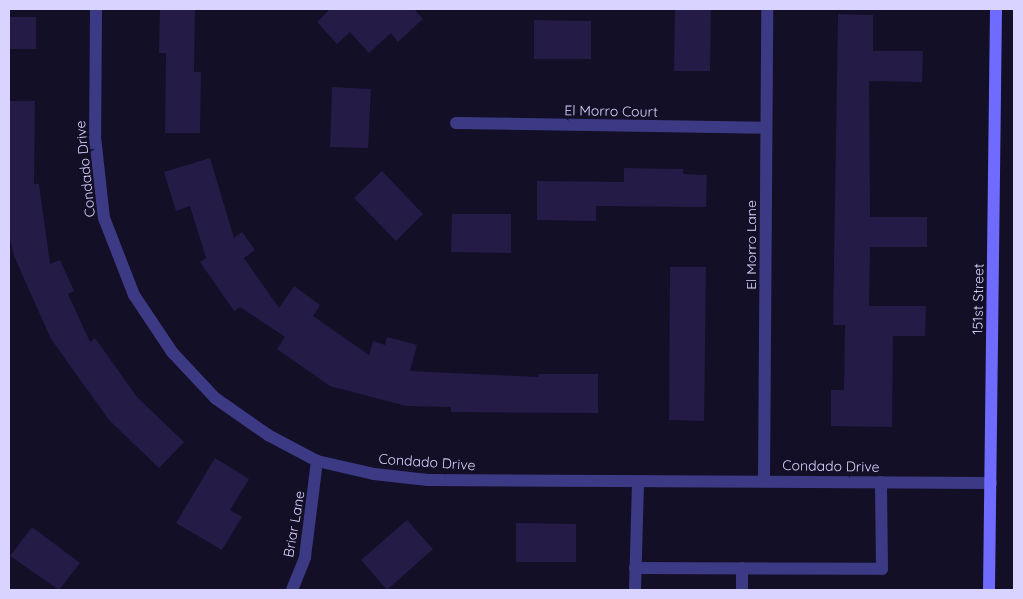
<!DOCTYPE html>
<style>
body{margin:0}
#map{position:relative;width:1023px;height:599px;overflow:hidden;background:#130f26;font-family:Quicksand,sans-serif}
div>[style]{position:absolute}
.building>*{inset:0;background:#241b47}
.lane>*{height:12px;margin:-6px;padding:0 6px;transform-origin:6px;border-radius:6px;background:#3d3a85}
.street>*{height:12px;margin:-6px;padding:0 6px;transform-origin:6px;border-radius:6px;background:#3d3a85}
.secondary>*{height:12px;margin:-6px;padding:0 6px;transform-origin:6px;border-radius:6px;background:#6f6bff}
span{translate:-50% -50%;white-space:nowrap;text-align:center;line-height:1.15;-webkit-text-stroke:4px #130f26;paint-order:stroke}
.street-label{font-size:14px;color:#d9d4ff}
.frame{position:absolute;inset:0;border:10px solid #d9d4ff;pointer-events:none}
</style>
<div id="map">
<div class="building">
<div style="clip-path:polygon(160px 9px,195px 9px,194px 72px,201px 72px,200px 133px,165px 133px,166px 53px,159px 53px)"></div>
<div style="clip-path:polygon(330px 9px,414px 9px,423px 19px,398px 42px,391px 33px,369px 53px,350px 32px,337px 44px,317px 22px)"></div>
<div style="clip-path:polygon(675px 9px,711px 10px,710px 71px,674px 71px)"></div>
<div style="clip-path:polygon(838px 14px,873px 15px,873px 51px,923px 51px,922px 82px,869px 81px,870px 217px,927px 217px,927px 247px,870px 247px,869px 306px,926px 306px,925px 336px,893px 336px,892px 427px,831px 426px,831px 390px,844px 390px,845px 325px,833px 325px)"></div>
<div style="clip-path:polygon(9px 17px,36px 17px,36px 49px,9px 49px)"></div>
<div style="clip-path:polygon(534px 20px,591px 21px,591px 59px,534px 59px)"></div>
<div style="clip-path:polygon(332px 87px,371px 89px,368px 148px,330px 147px)"></div>
<div style="clip-path:polygon(9px 101px,35px 101px,34px 184px,39px 184px,50px 264px,60px 260px,74px 291px,68px 294px,90px 342px,95px 338px,137px 397px,184px 442px,159px 468px,109px 420px,51px 339px,14px 256px,9px 234px)"></div>
<div style="clip-path:polygon(210px 158px,234px 238px,242px 232px,255px 250px,244px 258px,279px 308px,294px 286px,320px 305px,313px 316px,369px 355px,373px 341px,385px 345px,387px 337px,417px 345px,410px 371px,538px 377px,539px 374px,598px 374px,598px 413px,451px 412px,451px 407px,406px 406px,330px 386px,277px 349px,285px 337px,240px 307px,234px 311px,200px 262px,206px 258px,190px 206px,176px 211px,164px 172px)"></div>
<div style="clip-path:polygon(624px 168px,683px 169px,683px 174px,707px 175px,706px 207px,596px 206px,596px 221px,537px 220px,537px 181px,624px 182px)"></div>
<div style="clip-path:polygon(382px 171px,423px 214px,396px 241px,354px 198px)"></div>
<div style="clip-path:polygon(452px 214px,511px 214px,511px 253px,451px 252px)"></div>
<div style="clip-path:polygon(670px 267px,706px 267px,704px 421px,669px 420px)"></div>
<div style="clip-path:polygon(215px 458px,249px 479px,230px 510px,242px 517px,222px 550px,176px 523px)"></div>
<div style="clip-path:polygon(407px 520px,433px 549px,387px 590px,361px 560px)"></div>
<div style="clip-path:polygon(516px 523px,576px 524px,576px 562px,516px 562px)"></div>
<div style="clip-path:polygon(32px 527px,80px 563px,59px 590px,10px 556px)"></div>
</div>
<div class="lane">
<div style="left:635px;top:568px;width:247px;rotate:0.2deg"></div>
<div style="left:882px;top:569px;width:87px;rotate:-90.7deg"></div>
<div style="left:742px;top:568px;width:22px;rotate:90deg"></div>
</div>
<div class="street">
<div style="left:96px;top:9px;width:128px;rotate:90.4deg"></div>
<div style="left:95px;top:137px;width:81px;rotate:83.7deg"></div>
<div style="left:104px;top:218px;width:83px;rotate:68.7deg"></div>
<div style="left:134px;top:295px;width:69px;rotate:56.3deg"></div>
<div style="left:172px;top:352px;width:63px;rotate:46.9deg"></div>
<div style="left:215px;top:398px;width:65px;rotate:34.9deg"></div>
<div style="left:268px;top:435px;width:55px;rotate:28deg"></div>
<div style="left:317px;top:461px;width:58px;rotate:12.8deg"></div>
<div style="left:374px;top:474px;width:54px;rotate:6.3deg"></div>
<div style="left:428px;top:480px;width:563px;rotate:0.31deg"></div>
<div style="left:456px;top:123px;width:310px;rotate:0.9deg"></div>
<div style="left:764px;top:480px;width:471px;rotate:-89.6deg"></div>
<div style="left:292px;top:590px;width:35px;rotate:-68deg"></div>
<div style="left:305px;top:557px;width:97px;rotate:-82.9deg"></div>
<div style="left:635px;top:590px;width:107px;rotate:-88.4deg"></div>
</div>
<div class="secondary">
<div style="left:989px;top:590px;width:581px;rotate:-89.31deg"></div>
</div>
<div class="street-label">
<span style="left:611px;top:111px;rotate:1deg">El Morro Court</span>
<span style="left:85px;top:169px;rotate:-96deg">Condado Drive</span>
<span style="left:751px;top:245px;rotate:-90deg">El Morro Lane</span>
<span style="left:978px;top:299px;rotate:-89deg">151st Street</span>
<span style="left:427px;top:462px;rotate:4deg">Condado Drive</span>
<span style="left:831px;top:466px;rotate:1deg">Condado Drive</span>
<span style="left:294px;top:524px;rotate:-80deg">Briar Lane</span>
</div>
<div class="frame"></div>
</div>
